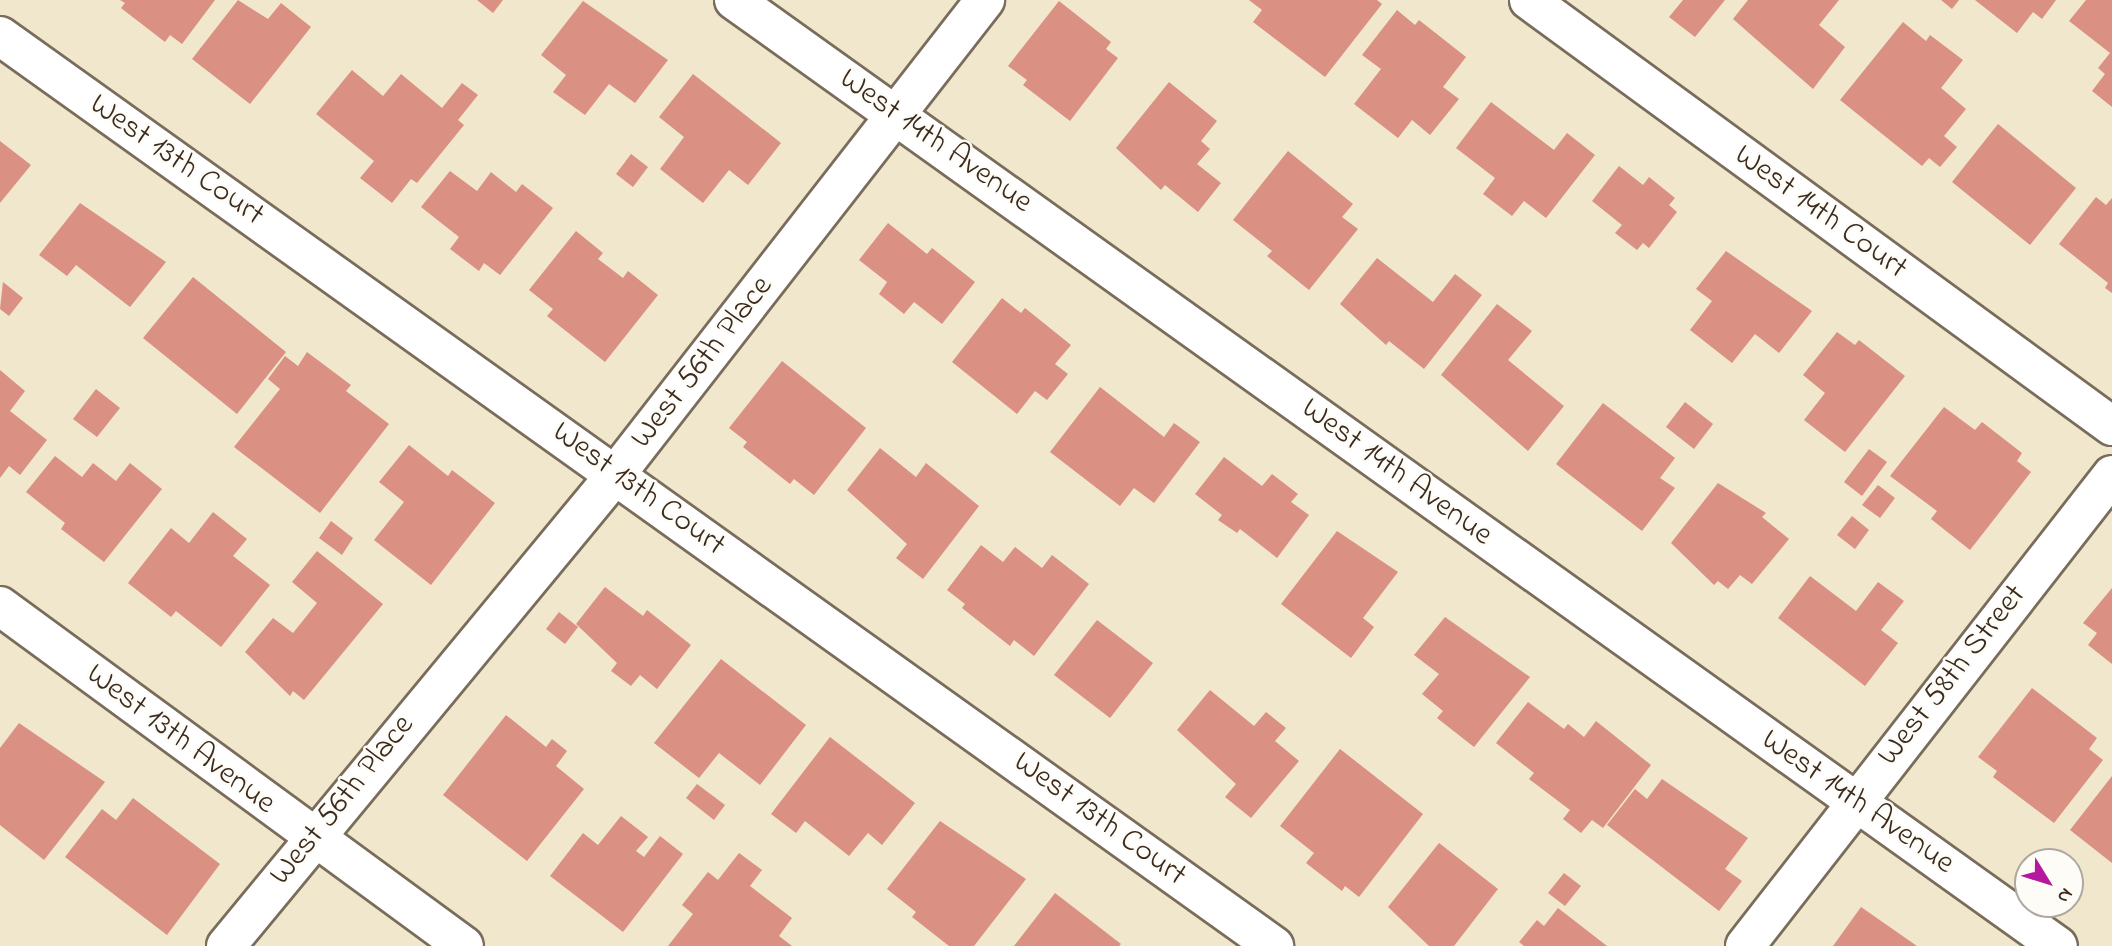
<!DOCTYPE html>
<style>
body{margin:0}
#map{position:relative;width:2112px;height:946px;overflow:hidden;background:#f0e7cc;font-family:"Indie Flower",sans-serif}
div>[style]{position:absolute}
.building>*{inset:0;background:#da9082}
.roads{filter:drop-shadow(2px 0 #7a6c5b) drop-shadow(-2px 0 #7a6c5b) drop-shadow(0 2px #7a6c5b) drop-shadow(0 -2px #7a6c5b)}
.minor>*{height:38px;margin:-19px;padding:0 19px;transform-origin:19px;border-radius:19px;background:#fff}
span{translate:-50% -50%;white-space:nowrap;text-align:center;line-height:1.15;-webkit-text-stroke:5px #fdfcf7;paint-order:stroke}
.street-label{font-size:32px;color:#3b2a1e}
.north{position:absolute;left:2014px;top:848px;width:70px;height:70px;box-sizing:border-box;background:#fdfcf7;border:2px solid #afa8a0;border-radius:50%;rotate:128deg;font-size:19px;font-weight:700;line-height:28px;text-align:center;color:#3b2a1e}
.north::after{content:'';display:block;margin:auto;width:24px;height:32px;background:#b5179e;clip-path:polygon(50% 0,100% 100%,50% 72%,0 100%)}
</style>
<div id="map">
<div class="building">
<div style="clip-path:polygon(120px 0,215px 0,182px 44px,170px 35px,165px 42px,121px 8px,125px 3px)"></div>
<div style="clip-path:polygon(238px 0,268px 19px,281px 3px,311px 27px,250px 104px,192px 59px)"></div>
<div style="clip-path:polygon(477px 0,503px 0,493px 13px)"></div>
<div style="clip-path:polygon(1249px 0,1377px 0,1382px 4px,1325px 77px,1253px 22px,1262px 10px)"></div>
<div style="clip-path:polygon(1683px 0,1725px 0,1695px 37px,1669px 17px)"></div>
<div style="clip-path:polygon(1748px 0,1839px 0,1819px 25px,1845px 47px,1813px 89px,1733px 19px)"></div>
<div style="clip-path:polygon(1941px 0,1959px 0,1952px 9px)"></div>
<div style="clip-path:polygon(1975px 0,2056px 0,2042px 19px,2033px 12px,2017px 33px)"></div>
<div style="clip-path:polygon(2086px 0,2112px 0,2112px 107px,2092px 91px,2105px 74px,2098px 68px,2110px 53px,2069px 21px)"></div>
<div style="clip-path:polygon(583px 1px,668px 60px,635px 103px,609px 84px,585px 115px,553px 92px,566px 75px,541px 55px)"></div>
<div style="clip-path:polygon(1059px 1px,1111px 42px,1106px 49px,1118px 58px,1070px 121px,1023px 85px,1027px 80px,1008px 66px)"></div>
<div style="clip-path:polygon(1397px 10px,1415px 25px,1419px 20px,1466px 57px,1443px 87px,1459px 99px,1430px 135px,1412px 120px,1398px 138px,1354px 104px,1381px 69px,1362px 55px)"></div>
<div style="clip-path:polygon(1903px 22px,1926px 41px,1930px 35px,1963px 60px,1941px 88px,1966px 109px,1944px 136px,1957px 147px,1940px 167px,1929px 158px,1922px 166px,1840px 100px)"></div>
<div style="clip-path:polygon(352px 70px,383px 96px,401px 74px,442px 108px,462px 83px,478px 95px,458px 120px,464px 125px,417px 183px,411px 179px,392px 203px,360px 178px,374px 161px,316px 114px)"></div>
<div style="clip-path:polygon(693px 74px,781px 143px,748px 185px,729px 170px,703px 203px,660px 169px,684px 137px,659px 117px)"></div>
<div style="clip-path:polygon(1169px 82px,1217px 121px,1201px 141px,1210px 149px,1197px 164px,1221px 183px,1198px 212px,1165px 185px,1161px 190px,1116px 148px)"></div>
<div style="clip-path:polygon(1491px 102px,1554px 150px,1567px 133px,1595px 155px,1546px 218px,1524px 201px,1512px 216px,1483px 194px,1495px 178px,1456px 148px)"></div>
<div style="clip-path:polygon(1998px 124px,2076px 188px,2030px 245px,1952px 182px)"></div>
<div style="clip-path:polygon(0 141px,31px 165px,0 203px)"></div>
<div style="clip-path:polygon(1288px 151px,1353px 204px,1342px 217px,1358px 229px,1309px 290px,1267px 256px,1272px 251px,1233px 220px)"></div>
<div style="clip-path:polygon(631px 154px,648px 167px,633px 187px,616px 174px)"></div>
<div style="clip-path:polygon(1619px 166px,1643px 185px,1649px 177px,1675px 198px,1669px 205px,1677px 212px,1649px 248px,1643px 243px,1637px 250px,1615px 233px,1622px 225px,1592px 201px)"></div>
<div style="clip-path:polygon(450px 171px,477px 191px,491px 172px,516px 192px,522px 184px,553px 208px,500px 275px,484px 263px,479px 271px,450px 249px,459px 237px,421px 207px)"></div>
<div style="clip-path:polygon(2096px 197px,2106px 205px,2112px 198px,2112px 293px,2105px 288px,2108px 283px,2059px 244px)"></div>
<div style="clip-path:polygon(80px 203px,166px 262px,130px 307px,76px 265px,67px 276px,39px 255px)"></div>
<div style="clip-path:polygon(888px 223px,927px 254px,932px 248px,975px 282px,942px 324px,914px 302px,904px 314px,879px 294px,887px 282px,859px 260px)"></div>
<div style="clip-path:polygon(576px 231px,603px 253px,598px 259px,623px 278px,628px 271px,658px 295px,605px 362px,547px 316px,553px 309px,529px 290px)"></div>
<div style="clip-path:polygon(1726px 251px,1812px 311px,1779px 353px,1755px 334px,1732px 363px,1690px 330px,1712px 301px,1696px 289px)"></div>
<div style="clip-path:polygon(1377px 258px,1433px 302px,1455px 274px,1482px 295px,1424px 369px,1389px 341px,1386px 345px,1340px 304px)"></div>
<div style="clip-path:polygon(193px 277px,286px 352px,237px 414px,143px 338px)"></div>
<div style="clip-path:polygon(3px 282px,23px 298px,9px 316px,0 309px)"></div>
<div style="clip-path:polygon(1002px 298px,1021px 313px,1025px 308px,1071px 345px,1055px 364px,1068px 374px,1047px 400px,1035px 391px,1017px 414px,952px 362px)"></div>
<div style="clip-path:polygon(1497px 304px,1532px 331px,1508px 360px,1564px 406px,1528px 451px,1441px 375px)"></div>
<div style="clip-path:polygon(1837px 332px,1855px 345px,1859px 340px,1905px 376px,1845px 452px,1804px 420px,1825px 393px,1803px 375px)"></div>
<div style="clip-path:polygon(307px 352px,351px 385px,346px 391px,389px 424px,320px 513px,234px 447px,280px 389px,268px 379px,285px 356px,298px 366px)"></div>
<div style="clip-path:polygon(782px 361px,866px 428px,814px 495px,794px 479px,790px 484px,743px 447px,747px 442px,729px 428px)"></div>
<div style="clip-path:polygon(0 370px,25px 391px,10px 411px,47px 440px,20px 475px,9px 466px,0 478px)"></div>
<div style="clip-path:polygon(1100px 387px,1164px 437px,1174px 423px,1200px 442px,1154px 503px,1134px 488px,1120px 506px,1050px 452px)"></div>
<div style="clip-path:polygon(96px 389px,120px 408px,97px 437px,73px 419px)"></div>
<div style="clip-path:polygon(1685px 402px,1713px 424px,1694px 449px,1666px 427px)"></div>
<div style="clip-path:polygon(1603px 403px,1675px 458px,1660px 478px,1675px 488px,1642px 531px,1556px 464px)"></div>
<div style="clip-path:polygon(1944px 407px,1975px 430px,1982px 422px,2022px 453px,2017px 461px,2031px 472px,1970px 550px,1931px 519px,1937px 511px,1890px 476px)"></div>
<div style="clip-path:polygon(409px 445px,448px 476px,452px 470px,495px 503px,431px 585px,374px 540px,404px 502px,379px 482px)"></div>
<div style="clip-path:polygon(880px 448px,916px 477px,926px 463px,979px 506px,923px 579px,896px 558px,907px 544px,847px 490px)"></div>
<div style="clip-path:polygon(1869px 449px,1887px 462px,1862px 496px,1844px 482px)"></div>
<div style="clip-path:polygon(55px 456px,82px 477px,93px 463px,116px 481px,130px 463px,162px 489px,104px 562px,61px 529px,65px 523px,26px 492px)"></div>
<div style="clip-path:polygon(1224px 457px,1262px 486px,1272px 474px,1298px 494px,1291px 502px,1309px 515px,1277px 558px,1240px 529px,1237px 533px,1218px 520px,1222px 515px,1195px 494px)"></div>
<div style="clip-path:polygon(1718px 483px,1766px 513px,1762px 517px,1789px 539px,1752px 584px,1740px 575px,1728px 589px,1718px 581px,1714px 585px,1671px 543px)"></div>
<div style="clip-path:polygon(1878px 485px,1895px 498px,1880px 518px,1862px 505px)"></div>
<div style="clip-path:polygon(213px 512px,247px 539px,233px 556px,270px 585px,221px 647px,176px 611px,171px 617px,128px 583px,171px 528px,189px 543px)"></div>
<div style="clip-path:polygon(1852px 516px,1869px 530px,1855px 549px,1837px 535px)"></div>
<div style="clip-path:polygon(331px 521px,353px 538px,342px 555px,319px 538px)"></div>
<div style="clip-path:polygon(1337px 531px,1398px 572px,1363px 618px,1374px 627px,1351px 658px,1281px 604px)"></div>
<div style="clip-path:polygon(981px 545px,1003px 562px,1015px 547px,1042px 568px,1052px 555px,1089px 584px,1034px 656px,1014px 640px,1010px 646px,962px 608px,965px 604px,947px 590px)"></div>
<div style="clip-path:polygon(317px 551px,383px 604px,304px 700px,293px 691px,290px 696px,245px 652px,273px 618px,293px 633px,317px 603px,292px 582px)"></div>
<div style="clip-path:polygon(1810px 576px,1856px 611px,1878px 582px,1904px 601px,1881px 630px,1898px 643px,1865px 686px,1778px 618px)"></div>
<div style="clip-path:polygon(605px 587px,643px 616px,647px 610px,691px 645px,657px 689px,640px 675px,631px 686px,611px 671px,617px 663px,576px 624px)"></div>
<div style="clip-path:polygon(2112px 588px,2112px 664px,2088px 645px,2097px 633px,2083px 623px)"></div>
<div style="clip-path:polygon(559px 612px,578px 627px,565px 644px,546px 629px)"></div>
<div style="clip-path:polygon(1445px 617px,1530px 677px,1474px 747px,1437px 718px,1443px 711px,1422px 694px,1439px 674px,1414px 655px)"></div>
<div style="clip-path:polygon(1097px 620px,1153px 663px,1110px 718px,1054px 675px)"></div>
<div style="clip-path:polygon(721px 659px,806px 725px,760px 785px,719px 753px,699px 778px,654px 743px)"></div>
<div style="clip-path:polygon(2032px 688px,2097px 738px,2089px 749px,2103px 760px,2054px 823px,1993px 777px,1997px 771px,1978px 757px)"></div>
<div style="clip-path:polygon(1210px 690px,1254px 726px,1266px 712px,1286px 728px,1275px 741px,1299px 761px,1251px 818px,1225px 797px,1236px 784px,1177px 730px)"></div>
<div style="clip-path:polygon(1528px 702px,1564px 729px,1568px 724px,1584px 737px,1596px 721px,1651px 765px,1603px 828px,1592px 820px,1581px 833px,1563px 819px,1570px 810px,1529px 779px,1534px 773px,1496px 743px)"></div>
<div style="clip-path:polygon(506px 715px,546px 747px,552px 739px,567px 751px,556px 766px,584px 789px,527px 861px,443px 795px)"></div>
<div style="clip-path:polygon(19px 723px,105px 782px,44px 860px,0 825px,0 748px)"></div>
<div style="clip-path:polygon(830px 737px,915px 803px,882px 845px,868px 833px,849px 856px,805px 821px,796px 833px,771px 814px)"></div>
<div style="clip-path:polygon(1340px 749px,1423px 814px,1359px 897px,1345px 886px,1342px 891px,1306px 863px,1314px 853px,1280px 826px)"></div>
<div style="clip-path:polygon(2112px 776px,2112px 863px,2070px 830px)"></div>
<div style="clip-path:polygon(1662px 779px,1748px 838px,1725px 869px,1742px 881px,1719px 911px,1607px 825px,1635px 789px,1647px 799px)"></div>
<div style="clip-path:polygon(697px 784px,725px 805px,714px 820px,686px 798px)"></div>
<div style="clip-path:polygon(133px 798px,220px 864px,167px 935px,65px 857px,102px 809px,116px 820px)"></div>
<div style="clip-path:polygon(621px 816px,648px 837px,636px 851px,644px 857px,660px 836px,683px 854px,623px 932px,550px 876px,583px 833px,598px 845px)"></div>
<div style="clip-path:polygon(940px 821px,1026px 879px,974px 946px,949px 946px,912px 917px,916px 912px,887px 889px)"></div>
<div style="clip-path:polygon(1439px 843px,1498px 889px,1454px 946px,1429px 946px,1388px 907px)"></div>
<div style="clip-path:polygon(739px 853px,762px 870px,750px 886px,792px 918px,779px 936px,792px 946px,668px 946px,693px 914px,682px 905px,708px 872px,718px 880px)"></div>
<div style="clip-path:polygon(1564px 873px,1581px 886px,1565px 906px,1548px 893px)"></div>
<div style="clip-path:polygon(1055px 893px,1121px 944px,1119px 946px,1014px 946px)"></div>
<div style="clip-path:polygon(1861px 907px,1917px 946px,1833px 946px)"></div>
<div style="clip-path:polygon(1558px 908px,1607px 946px,1524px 946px,1519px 942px,1537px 920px,1544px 926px)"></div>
</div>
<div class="roads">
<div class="minor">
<div style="left:734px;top:0;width:1627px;rotate:35.55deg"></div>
<div style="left:1529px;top:0;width:722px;rotate:36.16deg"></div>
<div style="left:0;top:36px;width:1566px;rotate:35.54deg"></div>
<div style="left:0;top:606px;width:575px;rotate:36.23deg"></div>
<div style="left:226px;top:946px;width:612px;rotate:-50.43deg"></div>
<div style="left:616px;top:474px;width:601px;rotate:-52.1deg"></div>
<div style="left:1745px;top:946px;width:597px;rotate:-52.07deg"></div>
</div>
</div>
<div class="street-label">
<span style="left:935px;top:142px;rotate:35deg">West 14th Avenue</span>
<span style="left:176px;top:161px;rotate:35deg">West 13th Court</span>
<span style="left:1820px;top:213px;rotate:36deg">West 14th Court</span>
<span style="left:703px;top:363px;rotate:-52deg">West 56th Place</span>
<span style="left:1396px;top:473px;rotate:36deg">West 14th Avenue</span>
<span style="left:638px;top:490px;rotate:36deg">West 13th Court</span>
<span style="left:1953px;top:676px;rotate:-52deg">West 58th Street</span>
<span style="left:180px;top:740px;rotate:37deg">West 13th Avenue</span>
<span style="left:343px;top:801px;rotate:-51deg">West 56th Place</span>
<span style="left:1857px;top:803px;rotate:35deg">West 14th Avenue</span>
<span style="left:1099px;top:820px;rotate:36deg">West 13th Court</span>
</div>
<div class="north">N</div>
</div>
